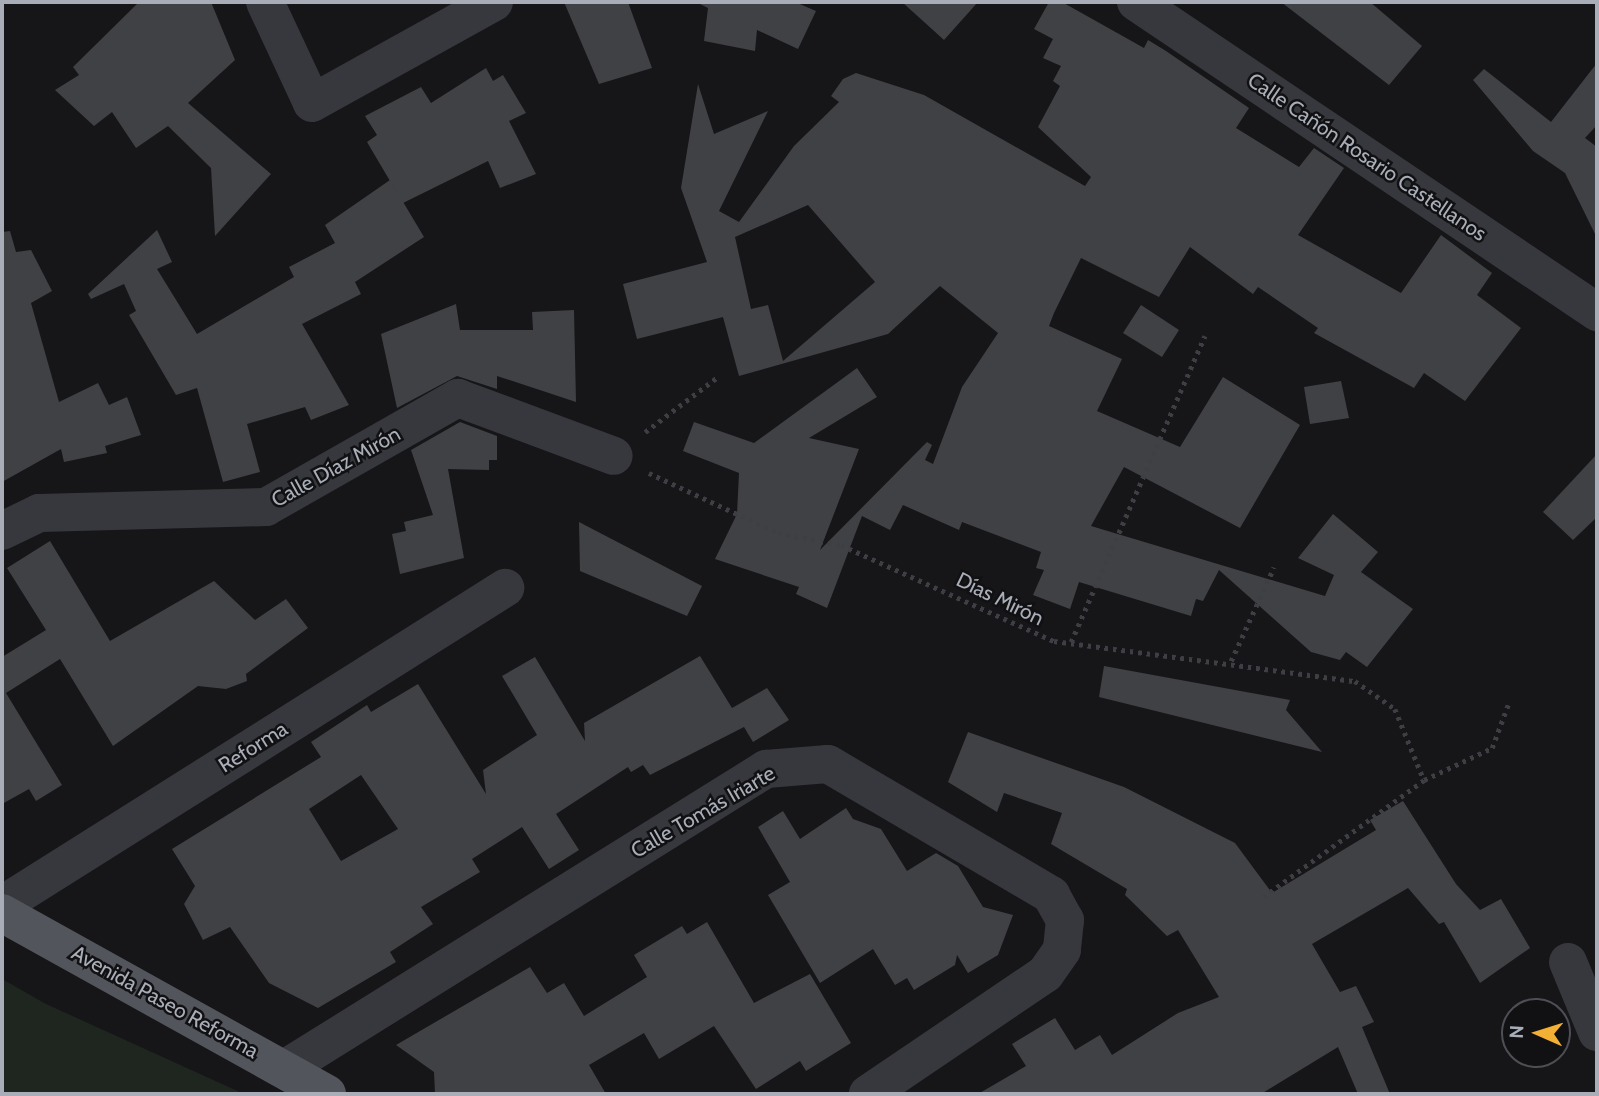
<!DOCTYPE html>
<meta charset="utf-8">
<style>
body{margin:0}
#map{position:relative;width:1599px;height:1096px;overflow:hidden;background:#161618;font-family:Cabin,sans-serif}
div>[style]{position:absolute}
.green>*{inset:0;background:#1e261f}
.building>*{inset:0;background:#404145}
.path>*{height:4.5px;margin-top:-2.25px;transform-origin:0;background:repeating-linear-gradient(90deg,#3d3f44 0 3.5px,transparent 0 8.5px)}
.minor>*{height:38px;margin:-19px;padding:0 19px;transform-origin:19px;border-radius:19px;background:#37383d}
.major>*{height:38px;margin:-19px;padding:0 19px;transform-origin:19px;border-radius:19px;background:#53555c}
span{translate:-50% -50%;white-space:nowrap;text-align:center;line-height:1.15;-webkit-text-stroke:5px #111113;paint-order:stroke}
.street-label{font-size:21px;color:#a8adb8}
.frame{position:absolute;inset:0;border:4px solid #a8adb8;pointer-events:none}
.north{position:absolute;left:1501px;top:998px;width:70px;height:70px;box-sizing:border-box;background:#111113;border:2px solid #4d4f55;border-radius:50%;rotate:273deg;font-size:19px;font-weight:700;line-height:28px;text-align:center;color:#a8adb8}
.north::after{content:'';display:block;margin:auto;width:24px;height:32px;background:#f2b134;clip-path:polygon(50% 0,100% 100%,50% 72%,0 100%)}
</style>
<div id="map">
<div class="green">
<div style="clip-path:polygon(2px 979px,46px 1004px,244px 1094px,2px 1094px)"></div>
</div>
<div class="building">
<div style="clip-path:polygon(139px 2px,211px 2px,235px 60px,188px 103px,271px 174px,215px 236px,211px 168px,168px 126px,136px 148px,112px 112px,94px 126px,55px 90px,79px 75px,73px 67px)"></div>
<div style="clip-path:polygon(564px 2px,628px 2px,652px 68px,599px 84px)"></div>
<div style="clip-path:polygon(696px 2px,795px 2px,816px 11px,798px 49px,757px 30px,755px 51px,704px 41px,708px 8px)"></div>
<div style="clip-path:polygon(902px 2px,978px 2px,944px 40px)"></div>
<div style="clip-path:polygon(evenodd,1049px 2px,1062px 2px,1144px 48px,1148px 40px,1166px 51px,1249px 108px,1236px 128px,1299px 167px,1314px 148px,1344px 168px,1298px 235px,1401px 293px,1441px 235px,1492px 273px,1477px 295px,1521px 328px,1465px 401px,1424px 373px,1414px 388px,1314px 333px,1318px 328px,1258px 287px,1253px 294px,1190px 247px,1159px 297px,1081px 258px,1054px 313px,1049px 326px,1122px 359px,1097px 411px,1180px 447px,1223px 377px,1300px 425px,1240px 528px,1124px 467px,1091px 526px,1325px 596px,1334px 575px,1298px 558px,1333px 514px,1378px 552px,1361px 572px,1413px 609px,1367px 667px,1346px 652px,1340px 660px,1311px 652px,1219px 570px,1203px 601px,1196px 599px,1191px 616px,1079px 582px,1070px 609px,1033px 595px,1044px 570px,1036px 568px,1041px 552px,962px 522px,959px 530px,903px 505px,890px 530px,862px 516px,827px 608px,796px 594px,799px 587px,715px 559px,737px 514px,739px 473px,683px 451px,694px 422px,754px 443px,857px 368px,877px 397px,809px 438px,859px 449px,820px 550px,927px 442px,932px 445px,925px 460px,933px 464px,962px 387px,998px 333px,940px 286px,888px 334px,739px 376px,723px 317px,637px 339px,623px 284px,707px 262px,681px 188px,698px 84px,714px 134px,768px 111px,719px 211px,739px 222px,794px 146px,839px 102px,831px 96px,843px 79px,856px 73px,924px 95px,1085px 186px,1091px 177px,1038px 127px,1060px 86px,1053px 81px,1061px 66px,1043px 58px,1053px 39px,1034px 29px,1049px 2px,808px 205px,875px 282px,783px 361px,768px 305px,751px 309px,735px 237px,808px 205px)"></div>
<div style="clip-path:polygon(1281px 2px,1370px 2px,1422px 46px,1389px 85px)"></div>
<div style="clip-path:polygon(1597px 63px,1597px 125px,1585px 138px,1597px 147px,1597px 238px,1565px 173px,1533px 151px,1473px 80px,1484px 69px,1551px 122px)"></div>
<div style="clip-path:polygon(486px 68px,493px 81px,503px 75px,526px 113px,509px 121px,536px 174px,500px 188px,488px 161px,403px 203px,367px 142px,377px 135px,365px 116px,421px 87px,431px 103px)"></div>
<div style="clip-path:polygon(390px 180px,424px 237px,355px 282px,361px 294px,302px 324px,349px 405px,311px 420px,305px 407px,247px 424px,260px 472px,223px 482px,197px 388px,176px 395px,129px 315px,136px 311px,124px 284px,91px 299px,88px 294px,157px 230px,172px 262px,157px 269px,197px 334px,294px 277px,289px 267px,335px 243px,325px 225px)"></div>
<div style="clip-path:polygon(10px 231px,16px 252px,31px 250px,52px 291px,31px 303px,59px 402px,98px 383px,109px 405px,127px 397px,141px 435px,105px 446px,107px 453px,64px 462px,61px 449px,2px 482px,2px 232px)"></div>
<div style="clip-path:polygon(456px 304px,460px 330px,533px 330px,532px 312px,574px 310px,576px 402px,497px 376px,497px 389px,457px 376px,397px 408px,381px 334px)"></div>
<div style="clip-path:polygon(1141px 305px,1179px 330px,1162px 357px,1123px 333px)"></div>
<div style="clip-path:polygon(1341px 381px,1349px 418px,1310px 424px,1304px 387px)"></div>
<div style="clip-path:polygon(460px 422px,497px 436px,497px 460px,489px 460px,489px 470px,448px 469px,464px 558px,400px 574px,392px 534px,406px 531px,404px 522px,433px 515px,411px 450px)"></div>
<div style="clip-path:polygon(1597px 454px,1597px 517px,1573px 540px,1543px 512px)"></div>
<div style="clip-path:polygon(579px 522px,702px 586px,687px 616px,580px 571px)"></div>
<div style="clip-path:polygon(50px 541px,110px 641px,214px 581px,255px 620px,286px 599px,308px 628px,246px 674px,247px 681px,226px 689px,198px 686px,113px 746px,60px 659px,6px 693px,62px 785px,36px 801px,29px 789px,2px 804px,2px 657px,46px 630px,7px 568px)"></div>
<div style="clip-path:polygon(evenodd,700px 656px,732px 708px,767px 688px,789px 720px,753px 742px,744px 727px,650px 775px,643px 765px,631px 772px,628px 767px,556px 814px,579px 850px,549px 869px,522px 827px,472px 859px,480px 872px,421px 907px,433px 924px,390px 952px,396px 962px,318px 1008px,269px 983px,230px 927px,203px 940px,184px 904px,195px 886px,172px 849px,321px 757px,311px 742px,367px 705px,371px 712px,418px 684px,486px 794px,483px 770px,537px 735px,502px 676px,535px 657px,585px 741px,584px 723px,700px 656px,361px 775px,398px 829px,341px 861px,309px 809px,361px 775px)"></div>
<div style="clip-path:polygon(1104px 666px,1290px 700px,1286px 710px,1322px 752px,1099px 697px)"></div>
<div style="clip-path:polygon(968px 732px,1124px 787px,1235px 843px,1272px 893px,1376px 830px,1370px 820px,1403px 801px,1456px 884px,1480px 910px,1501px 899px,1530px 948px,1480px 983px,1444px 922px,1439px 924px,1408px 888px,1312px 944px,1340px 992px,1356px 986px,1374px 1022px,1362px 1027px,1390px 1094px,1358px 1094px,1338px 1047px,1261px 1094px,978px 1094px,1026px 1066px,1012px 1044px,1055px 1018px,1075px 1050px,1100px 1035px,1112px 1055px,1178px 1013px,1219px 997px,1178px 930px,1167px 936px,1125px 895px,1127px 889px,1051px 844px,1062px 813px,1004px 793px,997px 812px,948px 782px)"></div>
<div style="clip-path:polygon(846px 808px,853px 819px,881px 829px,907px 871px,936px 853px,958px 866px,983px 907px,1013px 915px,998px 955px,968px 973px,957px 955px,955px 965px,914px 990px,907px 978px,895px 985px,873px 949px,820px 983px,768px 895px,790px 882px,758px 827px,783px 811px,800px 839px)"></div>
<div style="clip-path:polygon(707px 922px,754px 1003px,810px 974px,851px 1043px,806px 1071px,800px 1061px,756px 1089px,714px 1026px,659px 1059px,644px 1033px,589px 1065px,606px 1094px,435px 1094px,434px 1072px,396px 1045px,530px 967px,547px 993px,564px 983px,584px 1016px,647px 977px,634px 955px,682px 926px,687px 934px)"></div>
</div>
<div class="path">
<div style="left:645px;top:432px;width:93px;rotate:-37.1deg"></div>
<div style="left:649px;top:473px;width:142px;rotate:24.9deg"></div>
<div style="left:778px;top:533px;width:64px;rotate:10.8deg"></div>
<div style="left:841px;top:545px;width:234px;rotate:24.3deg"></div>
<div style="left:1054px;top:641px;width:304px;rotate:7.6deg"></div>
<div style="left:1355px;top:681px;width:49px;rotate:35deg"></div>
<div style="left:1395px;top:709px;width:77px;rotate:67.8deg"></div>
<div style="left:1071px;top:642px;width:334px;rotate:-66.4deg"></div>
<div style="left:1231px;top:661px;width:103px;rotate:-65.4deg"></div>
<div style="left:1263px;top:897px;width:199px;rotate:-36deg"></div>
<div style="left:1424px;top:780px;width:75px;rotate:-25.2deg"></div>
<div style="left:1492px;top:748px;width:46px;rotate:-69.6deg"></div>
</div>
<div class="minor">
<div style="left:265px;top:2px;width:111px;rotate:65deg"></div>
<div style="left:312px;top:103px;width:208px;rotate:-29deg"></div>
<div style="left:1136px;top:2px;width:556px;rotate:33.92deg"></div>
<div style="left:2px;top:531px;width:41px;rotate:-25.9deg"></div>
<div style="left:39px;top:513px;width:227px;rotate:-1.5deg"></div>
<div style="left:266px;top:507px;width:221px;rotate:-29.6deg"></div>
<div style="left:458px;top:398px;width:166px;rotate:20.4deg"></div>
<div style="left:2px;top:905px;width:595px;rotate:-32.22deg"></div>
<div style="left:1568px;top:962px;width:76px;rotate:67.5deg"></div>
<div style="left:286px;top:1068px;width:566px;rotate:-31.92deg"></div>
<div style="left:766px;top:769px;width:62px;rotate:-4.6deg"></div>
<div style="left:828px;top:764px;width:259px;rotate:30.4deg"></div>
<div style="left:1051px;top:895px;width:29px;rotate:61deg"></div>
<div style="left:1065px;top:920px;width:30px;rotate:96deg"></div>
<div style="left:1062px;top:950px;width:29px;rotate:125deg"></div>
<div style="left:1045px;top:974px;width:214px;rotate:145.9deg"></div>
</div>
<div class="major">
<div style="left:2px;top:913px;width:372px;rotate:29.1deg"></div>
</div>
<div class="street-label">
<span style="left:1367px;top:157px;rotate:34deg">Calle Cañón Rosario Castellanos</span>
<span style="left:336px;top:467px;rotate:-29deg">Calle Díaz Mirón</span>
<span style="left:1000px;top:599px;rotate:26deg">Días Mirón</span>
<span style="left:253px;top:747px;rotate:-32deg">Reforma</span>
<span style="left:703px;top:812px;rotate:-30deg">Calle Tomás Iriarte</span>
<span style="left:165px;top:1002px;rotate:29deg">Avenida Paseo Reforma</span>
</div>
<div class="frame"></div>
<div class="north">N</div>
</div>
